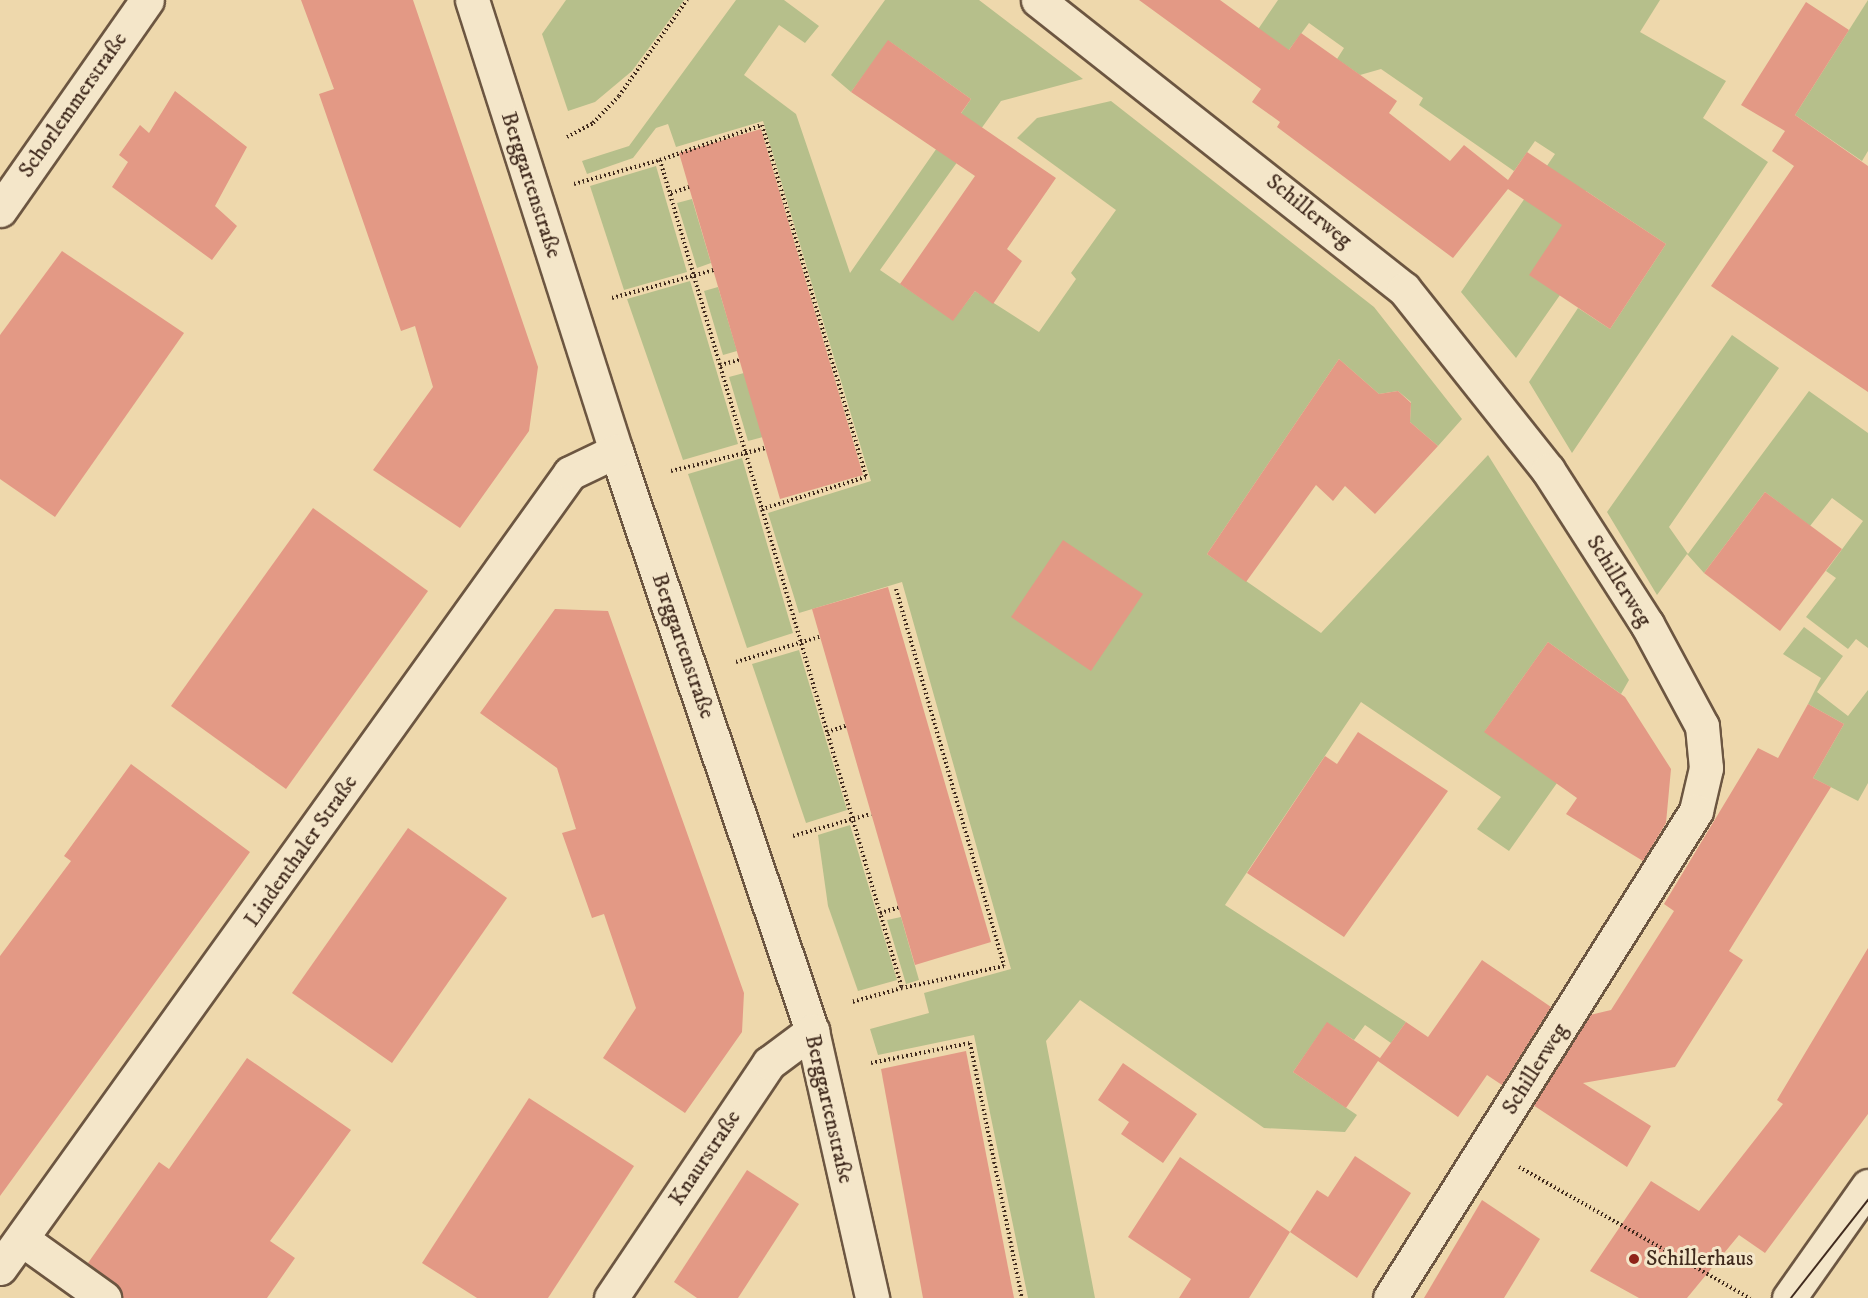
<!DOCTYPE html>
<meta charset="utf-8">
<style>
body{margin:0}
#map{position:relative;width:1868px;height:1298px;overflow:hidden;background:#eed8ac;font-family:"IM FELL DW Pica",serif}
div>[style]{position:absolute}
.green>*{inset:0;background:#b6bf8b}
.building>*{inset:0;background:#e39985}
.path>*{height:4px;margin-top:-2px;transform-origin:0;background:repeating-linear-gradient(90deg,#402a1d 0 1.5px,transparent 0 4.5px)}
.roads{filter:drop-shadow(2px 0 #6c5641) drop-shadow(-2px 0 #6c5641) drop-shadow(0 2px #6c5641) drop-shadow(0 -2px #6c5641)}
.minor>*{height:33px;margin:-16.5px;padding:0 16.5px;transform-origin:16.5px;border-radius:16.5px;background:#f4e6c9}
.tram>*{height:1.5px;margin:-0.75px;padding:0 0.75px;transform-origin:0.75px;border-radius:0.75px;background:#402a1d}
.dots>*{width:16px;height:16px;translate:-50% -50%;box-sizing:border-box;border:3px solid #f4e6c9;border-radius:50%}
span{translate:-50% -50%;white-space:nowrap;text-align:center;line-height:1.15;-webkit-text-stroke:6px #f4e6c9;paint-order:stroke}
.street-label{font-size:22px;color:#402a1d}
.poi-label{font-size:22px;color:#402a1d}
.left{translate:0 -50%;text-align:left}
</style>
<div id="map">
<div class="green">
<div style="clip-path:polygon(566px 0,684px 0,632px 71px,595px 102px,568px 111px,542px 34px)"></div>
<div style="clip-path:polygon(736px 0,784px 0,819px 26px,805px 43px,779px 25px,744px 75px,796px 114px,850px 273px,971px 99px,889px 41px,851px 92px,831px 75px,885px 0,979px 0,1083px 79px,1001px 101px,880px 270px,953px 320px,975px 291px,1039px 332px,1076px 279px,1071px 273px,1116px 210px,1017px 138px,1037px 118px,1111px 101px,1374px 307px,1462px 419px,1438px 446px,1410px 422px,1411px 402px,1398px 391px,1379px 394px,1339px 359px,1207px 554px,1321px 633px,1488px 455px,1629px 680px,1621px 694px,1548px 642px,1485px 731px,1557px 783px,1509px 851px,1477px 829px,1501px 797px,1361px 702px,1225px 905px,1406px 1022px,1391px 1043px,1365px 1025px,1354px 1040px,1327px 1023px,1293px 1072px,1357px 1115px,1345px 1132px,1264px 1128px,1080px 1000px,1046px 1041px,1095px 1298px,1028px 1298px,974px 1035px,878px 1055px,870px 1029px,929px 1013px,924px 993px,1011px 969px,902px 582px,799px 613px,768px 513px,871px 481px,763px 121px,676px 147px,668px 124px,656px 128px,633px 158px,587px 174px,582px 161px,629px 146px)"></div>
<div style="clip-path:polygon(1278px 0,1660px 0,1640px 32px,1726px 81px,1703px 118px,1768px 162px,1572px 453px,1529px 382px,1578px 308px,1610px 329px,1666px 244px,1586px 191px,1560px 295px,1516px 358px,1461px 292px,1555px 154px,1535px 141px,1514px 171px,1419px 105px,1423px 98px,1381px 69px,1360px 75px,1337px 59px,1344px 48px,1309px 23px,1277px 66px,1246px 47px)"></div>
<div style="clip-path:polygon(1868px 0,1868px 151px,1862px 161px,1795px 115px)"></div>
<div style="clip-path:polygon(656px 166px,687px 272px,624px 290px,590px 186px)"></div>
<div style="clip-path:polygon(692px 199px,711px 263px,697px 268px,677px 203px)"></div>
<div style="clip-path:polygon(690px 281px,738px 444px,683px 460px,627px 299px)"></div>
<div style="clip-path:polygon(718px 287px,737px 351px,723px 355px,704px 291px)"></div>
<div style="clip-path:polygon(1732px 335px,1779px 368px,1669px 527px,1688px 554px,1809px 391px,1868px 433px,1868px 648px,1856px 639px,1848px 649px,1806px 617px,1836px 578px,1826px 571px,1863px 521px,1832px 498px,1810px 526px,1765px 492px,1704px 573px,1687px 554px,1657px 595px,1607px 512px)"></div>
<div style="clip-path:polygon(744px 373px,763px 437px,748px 441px,729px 377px)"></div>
<div style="clip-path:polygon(742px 458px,793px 633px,747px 648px,688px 474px)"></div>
<div style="clip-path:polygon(1804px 627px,1843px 656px,1817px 692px,1848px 716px,1868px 690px,1868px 783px,1858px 801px,1813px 778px,1844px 724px,1808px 704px,1821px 678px,1783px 654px)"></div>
<div style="clip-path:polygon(799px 650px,847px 810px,806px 823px,752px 664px)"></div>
<div style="clip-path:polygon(850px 825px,897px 980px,858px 991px,828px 906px,818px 835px)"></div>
<div style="clip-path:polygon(901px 917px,919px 980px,906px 984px,887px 920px)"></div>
</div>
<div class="building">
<div style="clip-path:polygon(301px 0,413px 0,538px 367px,529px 431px,460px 528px,373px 470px,433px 387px,415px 326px,401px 331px,319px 94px,334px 89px)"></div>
<div style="clip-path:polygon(1139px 0,1220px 0,1289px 50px,1301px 33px,1397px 101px,1389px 113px,1450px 161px,1464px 145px,1508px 180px,1527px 152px,1666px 244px,1610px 329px,1529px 275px,1562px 225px,1508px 189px,1453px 258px,1277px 127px,1280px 122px,1252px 102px,1261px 89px)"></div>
<div style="clip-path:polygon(1806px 2px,1849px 30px,1795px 115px,1868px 166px,1868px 392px,1711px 286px,1794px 166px,1772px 151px,1785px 131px,1741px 105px)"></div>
<div style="clip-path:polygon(888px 40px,971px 99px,961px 113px,1056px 178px,1007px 249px,1022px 261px,993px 304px,975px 291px,953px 321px,900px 284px,975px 176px,851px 92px)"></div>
<div style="clip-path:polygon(175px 91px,247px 147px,215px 206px,237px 226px,212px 260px,112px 187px,128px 162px,119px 155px,140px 125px,149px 133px)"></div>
<div style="clip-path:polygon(761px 129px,863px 475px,780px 499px,679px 153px)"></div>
<div style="clip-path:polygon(62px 251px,184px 333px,55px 517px,0 479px,0 335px)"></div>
<div style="clip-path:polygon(1339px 359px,1379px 394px,1398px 391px,1411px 403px,1410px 422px,1438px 446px,1375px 514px,1345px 486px,1333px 501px,1316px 485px,1246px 582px,1207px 554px)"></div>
<div style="clip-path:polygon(1765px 492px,1842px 549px,1780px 631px,1704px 573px)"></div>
<div style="clip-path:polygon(313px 508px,428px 591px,286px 789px,171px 706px)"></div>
<div style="clip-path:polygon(1063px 540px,1143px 594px,1091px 671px,1011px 617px)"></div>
<div style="clip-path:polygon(888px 587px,991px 942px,915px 965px,812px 609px)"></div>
<div style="clip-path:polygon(555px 609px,608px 611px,744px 993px,742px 1032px,685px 1113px,603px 1058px,636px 1008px,604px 914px,592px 918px,562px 833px,576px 829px,557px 768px,480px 713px)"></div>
<div style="clip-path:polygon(1548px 642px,1625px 697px,1671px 769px,1666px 823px,1643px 861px,1566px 814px,1577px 798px,1484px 732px)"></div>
<div style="clip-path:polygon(1808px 704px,1844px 724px,1813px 778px,1831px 787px,1729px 951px,1743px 960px,1675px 1067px,1583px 1083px,1651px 1126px,1627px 1167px,1533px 1105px,1590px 1015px,1611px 1010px,1674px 911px,1664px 904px,1758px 748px,1778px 758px)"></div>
<div style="clip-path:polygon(1358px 732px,1448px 791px,1344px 937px,1247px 873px,1325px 756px,1337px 764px)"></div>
<div style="clip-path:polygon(131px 764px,250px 852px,0 1196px,0 956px,71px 861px,64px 856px)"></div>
<div style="clip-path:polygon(408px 828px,507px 898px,392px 1063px,292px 993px)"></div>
<div style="clip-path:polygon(1868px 948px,1868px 1114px,1765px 1253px,1739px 1235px,1687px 1298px,1639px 1298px,1590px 1271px,1651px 1181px,1699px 1211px,1783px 1104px,1777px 1100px)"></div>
<div style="clip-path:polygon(1482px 960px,1551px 1007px,1502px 1085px,1487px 1075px,1458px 1117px,1378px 1061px,1346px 1108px,1293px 1072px,1327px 1022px,1380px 1058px,1406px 1022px,1428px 1037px)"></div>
<div style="clip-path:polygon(966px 1051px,1014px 1298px,923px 1298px,881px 1069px)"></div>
<div style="clip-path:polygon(247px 1058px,351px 1130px,270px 1241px,295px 1258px,267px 1298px,122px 1298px,115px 1283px,88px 1263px,159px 1162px,169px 1169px)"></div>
<div style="clip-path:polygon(1123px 1063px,1197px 1114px,1163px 1163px,1121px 1134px,1129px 1122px,1098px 1100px)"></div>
<div style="clip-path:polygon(529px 1098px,634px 1166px,548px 1298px,477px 1298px,422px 1263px)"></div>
<div style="clip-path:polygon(1355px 1156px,1411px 1193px,1357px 1278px,1290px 1232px,1317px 1190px,1328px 1197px)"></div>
<div style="clip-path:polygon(1180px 1157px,1290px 1232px,1249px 1298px,1179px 1298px,1191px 1279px,1128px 1237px)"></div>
<div style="clip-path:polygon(747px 1170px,799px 1204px,738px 1298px,697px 1298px,674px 1282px)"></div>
<div style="clip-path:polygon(1482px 1200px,1540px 1239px,1504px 1298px,1424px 1298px)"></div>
</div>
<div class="path">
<div style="left:567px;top:137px;width:30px;rotate:-28deg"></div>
<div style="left:593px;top:123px;width:37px;rotate:-46deg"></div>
<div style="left:619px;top:96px;width:118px;rotate:-54.7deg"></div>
<div style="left:660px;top:160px;width:108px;rotate:-18.9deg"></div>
<div style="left:762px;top:125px;width:367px;rotate:73.5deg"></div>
<div style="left:866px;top:477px;width:109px;rotate:162.9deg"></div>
<div style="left:574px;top:184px;width:89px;rotate:-15.6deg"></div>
<div style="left:660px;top:160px;width:863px;rotate:73.71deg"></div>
<div style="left:902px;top:988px;width:52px;rotate:164.4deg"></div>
<div style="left:671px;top:193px;width:19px;rotate:-18deg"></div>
<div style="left:612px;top:298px;width:106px;rotate:-15.4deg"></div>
<div style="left:720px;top:365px;width:20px;rotate:-15deg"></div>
<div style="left:671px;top:471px;width:97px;rotate:-13.7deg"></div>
<div style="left:896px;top:589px;width:392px;rotate:74deg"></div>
<div style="left:1004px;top:966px;width:104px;rotate:167.8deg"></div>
<div style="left:736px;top:662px;width:87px;rotate:-16.8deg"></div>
<div style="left:827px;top:732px;width:20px;rotate:-18deg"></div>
<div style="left:793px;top:836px;width:81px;rotate:-15.8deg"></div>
<div style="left:880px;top:913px;width:19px;rotate:-16deg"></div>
<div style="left:871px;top:1063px;width:101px;rotate:-11.4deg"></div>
<div style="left:970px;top:1043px;width:260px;rotate:78.5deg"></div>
<div style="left:1519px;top:1167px;width:266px;rotate:29.6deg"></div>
</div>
<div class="roads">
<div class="minor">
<div style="left:472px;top:0;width:473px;rotate:72.3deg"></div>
<div style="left:616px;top:451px;width:612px;rotate:71.33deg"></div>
<div style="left:812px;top:1031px;width:274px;rotate:77.3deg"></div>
<div style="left:1038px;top:0;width:466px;rotate:38.3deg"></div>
<div style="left:1404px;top:289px;width:231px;rotate:51.5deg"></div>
<div style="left:1548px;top:470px;width:183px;rotate:57.3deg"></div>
<div style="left:1647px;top:624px;width:116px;rotate:61.7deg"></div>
<div style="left:1702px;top:726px;width:42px;rotate:84.6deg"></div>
<div style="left:1706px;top:768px;width:44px;rotate:103.1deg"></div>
<div style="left:1696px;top:811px;width:575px;rotate:122.14deg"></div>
<div style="left:0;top:210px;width:256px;rotate:-55deg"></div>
<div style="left:23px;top:1240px;width:100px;rotate:35.6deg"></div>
<div style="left:0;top:1268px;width:978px;rotate:-54.36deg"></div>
<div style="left:570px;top:473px;width:51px;rotate:-25.6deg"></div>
<div style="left:611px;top:1298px;width:283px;rotate:-56.1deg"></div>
<div style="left:769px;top:1063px;width:54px;rotate:-36.7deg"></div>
<div style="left:1789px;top:1298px;width:137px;rotate:-54.8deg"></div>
</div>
</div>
<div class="tram">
<div style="left:1791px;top:1298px;width:125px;rotate:-51.8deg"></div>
</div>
<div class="dots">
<div style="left:1634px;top:1259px;background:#8f2418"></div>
</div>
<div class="street-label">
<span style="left:73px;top:105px;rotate:-55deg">Schorlemmerstraße</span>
<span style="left:531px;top:185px;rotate:72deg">Berggartenstraße</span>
<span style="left:1309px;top:211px;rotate:39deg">Schillerweg</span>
<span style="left:1619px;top:581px;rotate:58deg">Schillerweg</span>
<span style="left:683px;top:646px;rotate:71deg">Berggartenstraße</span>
<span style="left:301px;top:851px;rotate:-55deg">Lindenthaler Straße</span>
<span style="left:1535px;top:1069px;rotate:-58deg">Schillerweg</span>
<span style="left:829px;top:1109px;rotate:77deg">Berggartenstraße</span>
<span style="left:705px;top:1158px;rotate:-56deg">Knaurstraße</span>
</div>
<div class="poi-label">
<span class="left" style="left:1646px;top:1259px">Schillerhaus</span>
</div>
</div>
